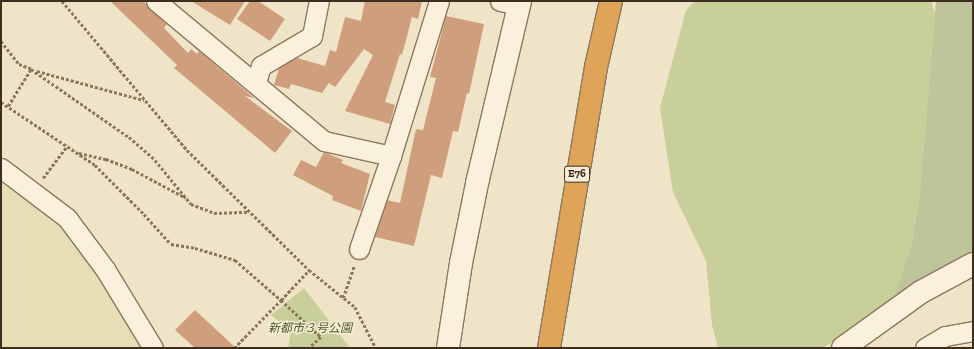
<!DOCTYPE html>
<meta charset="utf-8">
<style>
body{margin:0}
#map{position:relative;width:974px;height:349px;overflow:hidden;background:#f0e4c8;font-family:"Zilla Slab","Noto Sans JP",serif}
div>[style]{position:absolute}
.farmland>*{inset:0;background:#e6deb5}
.green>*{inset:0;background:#c9cf9b}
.cemetery>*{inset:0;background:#bfc49a}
.building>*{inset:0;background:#cf9f7d}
.path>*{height:2.5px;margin-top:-1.25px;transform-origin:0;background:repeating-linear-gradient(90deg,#8d765c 0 3px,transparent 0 5px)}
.roads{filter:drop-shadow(1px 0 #8d765c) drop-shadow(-1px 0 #8d765c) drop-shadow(0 1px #8d765c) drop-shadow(0 -1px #8d765c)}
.minor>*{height:19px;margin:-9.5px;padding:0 9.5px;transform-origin:9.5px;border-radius:9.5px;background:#faf1dc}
.tertiary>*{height:22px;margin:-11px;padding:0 11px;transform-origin:11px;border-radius:11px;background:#faf1dc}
.motorway>*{height:22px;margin:-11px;padding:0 11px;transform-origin:11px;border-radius:11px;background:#e0a458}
span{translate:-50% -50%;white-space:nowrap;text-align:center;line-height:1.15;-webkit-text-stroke:3px #f7eed8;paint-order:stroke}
.shield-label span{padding:1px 3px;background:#f7eed8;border:1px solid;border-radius:3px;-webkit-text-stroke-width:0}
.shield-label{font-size:11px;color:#3d2e20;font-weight:700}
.park-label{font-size:12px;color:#4d5a26;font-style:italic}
.frame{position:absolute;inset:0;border:2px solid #3d2e20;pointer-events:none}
</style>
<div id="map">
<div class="farmland">
<div style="clip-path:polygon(1px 172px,67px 225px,145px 348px,1px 348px)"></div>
</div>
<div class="green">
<div style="clip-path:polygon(695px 1px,931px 1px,935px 13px,920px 190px,912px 243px,892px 302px,843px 337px,822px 348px,718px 348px,712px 325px,706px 261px,673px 192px,660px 108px,686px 10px)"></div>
<div style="clip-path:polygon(304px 288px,350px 348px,288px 348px,291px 332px,271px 315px)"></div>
</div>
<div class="cemetery">
<div style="clip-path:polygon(936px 1px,973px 1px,973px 255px,892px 302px,912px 243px,920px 190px)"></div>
</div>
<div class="building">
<div style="clip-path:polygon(110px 1px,144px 1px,149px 9px,167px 24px,164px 28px,188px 53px,191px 49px,197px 54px,199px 51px,254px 98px,245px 96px,292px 131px,275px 153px,174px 68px,177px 65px)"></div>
<div style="clip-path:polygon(191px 1px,245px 1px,230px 25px)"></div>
<div style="clip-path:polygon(250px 1px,258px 1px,285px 19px,270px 41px,237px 19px)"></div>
<div style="clip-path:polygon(365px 1px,422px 1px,418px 19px,412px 17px,402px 55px,400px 54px,385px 102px,395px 105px,390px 124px,345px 111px,373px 55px,364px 49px,335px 87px,329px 83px,322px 93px,291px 84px,289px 89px,274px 85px,279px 68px,297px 58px,325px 66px,330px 50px,336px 52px,345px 17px,361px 21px)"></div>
<div style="clip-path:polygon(446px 16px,484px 24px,469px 94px,467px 93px,458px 132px,453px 131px,442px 178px,431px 175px,414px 246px,375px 237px,387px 200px,400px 203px,416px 129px,423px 130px,436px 78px,430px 77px)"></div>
<div style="clip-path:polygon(324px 152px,343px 160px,341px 163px,370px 174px,361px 211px,332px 200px,333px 196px,293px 175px,301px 160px,316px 167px)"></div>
<div style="clip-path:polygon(195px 310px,236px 348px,195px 348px,175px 330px)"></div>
</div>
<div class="path">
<div style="left:62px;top:1px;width:194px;rotate:50deg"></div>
<div style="left:187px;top:150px;width:171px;rotate:44.5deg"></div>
<div style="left:309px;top:270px;width:59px;rotate:38.8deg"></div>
<div style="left:355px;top:307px;width:46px;rotate:62.9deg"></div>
<div style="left:1px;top:41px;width:29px;rotate:52deg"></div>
<div style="left:19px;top:64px;width:14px;rotate:21deg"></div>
<div style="left:37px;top:71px;width:111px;rotate:15.2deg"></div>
<div style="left:1px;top:102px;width:113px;rotate:33.8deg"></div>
<div style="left:95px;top:165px;width:69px;rotate:45deg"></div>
<div style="left:144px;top:214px;width:40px;rotate:48deg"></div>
<div style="left:171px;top:244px;width:24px;rotate:9deg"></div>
<div style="left:195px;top:248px;width:42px;rotate:16.7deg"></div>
<div style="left:235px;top:260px;width:61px;rotate:41deg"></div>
<div style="left:281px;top:300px;width:41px;rotate:-47deg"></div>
<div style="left:8px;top:106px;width:44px;rotate:-58.1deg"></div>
<div style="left:31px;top:69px;width:119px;rotate:34.8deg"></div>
<div style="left:129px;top:137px;width:35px;rotate:41deg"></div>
<div style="left:155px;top:160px;width:57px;rotate:50.7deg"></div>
<div style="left:191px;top:204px;width:25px;rotate:21deg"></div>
<div style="left:214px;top:213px;width:35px;rotate:-2deg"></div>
<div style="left:79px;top:153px;width:28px;rotate:13deg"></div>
<div style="left:106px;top:159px;width:28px;rotate:21deg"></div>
<div style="left:132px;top:169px;width:61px;rotate:28.2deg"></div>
<div style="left:43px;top:178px;width:40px;rotate:-53deg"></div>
<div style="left:343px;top:298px;width:34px;rotate:-71deg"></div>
<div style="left:281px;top:300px;width:54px;rotate:42.8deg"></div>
<div style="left:321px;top:337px;width:16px;rotate:137deg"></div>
<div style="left:234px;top:348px;width:67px;rotate:-45.6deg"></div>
</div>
<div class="roads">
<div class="minor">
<div style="left:156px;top:1px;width:219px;rotate:39.8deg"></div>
<div style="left:324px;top:141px;width:69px;rotate:12.6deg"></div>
<div style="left:391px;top:156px;width:162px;rotate:-72.8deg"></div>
<div style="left:500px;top:1px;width:19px;rotate:12deg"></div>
<div style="left:256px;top:83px;width:18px;rotate:-74deg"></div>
<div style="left:261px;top:66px;width:59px;rotate:-30.5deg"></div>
<div style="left:312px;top:36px;width:36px;rotate:-79deg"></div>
<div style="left:1px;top:168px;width:83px;rotate:37.1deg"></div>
<div style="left:67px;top:218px;width:64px;rotate:53.3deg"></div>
<div style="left:105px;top:269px;width:92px;rotate:58.7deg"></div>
<div style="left:359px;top:249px;width:98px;rotate:-71deg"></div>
<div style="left:925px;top:348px;width:23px;rotate:-31deg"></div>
<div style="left:945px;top:336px;width:28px;rotate:-10deg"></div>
</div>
<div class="tertiary">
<div style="left:448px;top:348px;width:86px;rotate:-81.3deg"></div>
<div style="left:461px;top:263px;width:86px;rotate:-78.6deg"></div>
<div style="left:478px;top:179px;width:183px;rotate:-76.7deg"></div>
<div style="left:843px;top:348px;width:96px;rotate:-35.7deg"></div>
<div style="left:921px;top:292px;width:59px;rotate:-28.3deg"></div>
</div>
<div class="motorway">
<div style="left:549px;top:348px;width:285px;rotate:-80.5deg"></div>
<div style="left:596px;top:67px;width:68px;rotate:-77.2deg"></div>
</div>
</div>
<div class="shield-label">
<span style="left:577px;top:174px">E76</span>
</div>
<div class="park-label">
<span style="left:310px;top:329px">新都市３号公園</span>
</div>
<div class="frame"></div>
</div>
